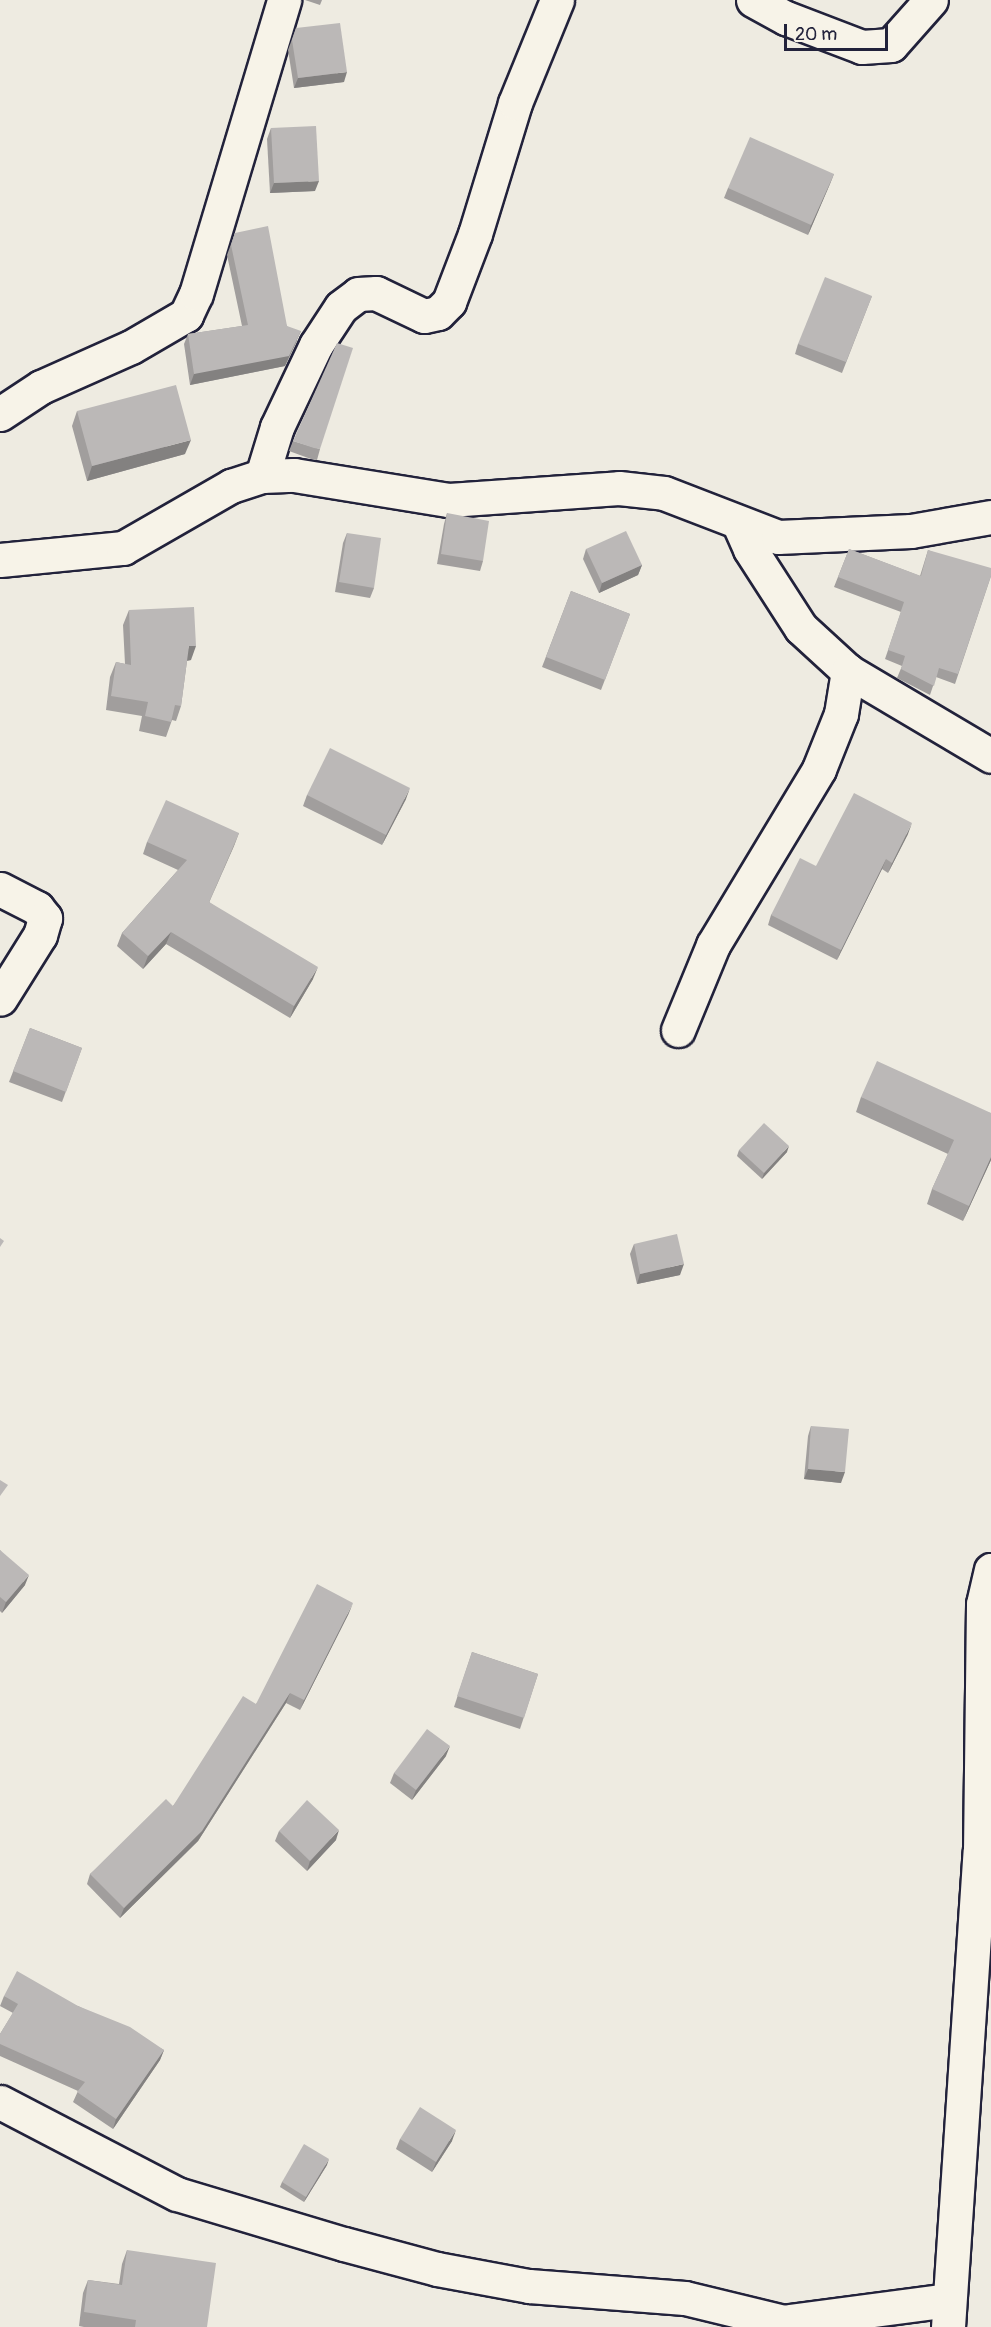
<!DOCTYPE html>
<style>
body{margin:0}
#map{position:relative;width:991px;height:2327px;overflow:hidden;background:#eeebe1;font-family:Pangolin,sans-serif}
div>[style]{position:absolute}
.roads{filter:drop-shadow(2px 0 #22223b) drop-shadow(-2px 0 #22223b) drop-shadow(0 2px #22223b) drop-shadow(0 -2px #22223b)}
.minor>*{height:33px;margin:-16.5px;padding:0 16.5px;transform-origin:16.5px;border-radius:16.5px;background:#f7f3e8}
.tertiary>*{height:33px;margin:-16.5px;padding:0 16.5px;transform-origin:16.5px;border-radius:16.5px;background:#f7f3e8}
.wall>*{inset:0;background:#a19e9d}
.shaded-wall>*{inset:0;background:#838180}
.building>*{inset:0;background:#bbb8b7}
span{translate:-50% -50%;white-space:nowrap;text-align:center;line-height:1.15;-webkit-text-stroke:4.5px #f7f3e8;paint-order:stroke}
.scale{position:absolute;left:784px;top:24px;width:104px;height:27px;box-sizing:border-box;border:3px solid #22223b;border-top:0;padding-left:8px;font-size:18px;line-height:21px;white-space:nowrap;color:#22223b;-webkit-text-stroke:4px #f7f3e8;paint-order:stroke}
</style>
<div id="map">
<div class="roads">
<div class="minor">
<div style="left:753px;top:0;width:38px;rotate:29deg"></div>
<div style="left:786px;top:18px;width:81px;rotate:20.9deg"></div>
<div style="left:862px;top:47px;width:29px;rotate:-4deg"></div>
<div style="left:891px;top:45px;width:60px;rotate:-48.4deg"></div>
<div style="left:0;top:414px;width:49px;rotate:-33.4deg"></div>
<div style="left:41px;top:387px;width:98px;rotate:-24deg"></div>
<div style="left:131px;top:347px;width:64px;rotate:-30.2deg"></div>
<div style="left:186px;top:315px;width:23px;rotate:-65deg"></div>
<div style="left:196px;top:294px;width:307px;rotate:-73.3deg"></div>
<div style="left:262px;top:476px;width:51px;rotate:-73deg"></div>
<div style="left:277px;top:427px;width:91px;rotate:-64.6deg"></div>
<div style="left:316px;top:345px;width:45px;rotate:-56.7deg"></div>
<div style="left:341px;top:307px;width:21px;rotate:-37deg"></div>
<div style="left:358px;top:294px;width:18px;rotate:-3deg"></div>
<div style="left:376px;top:293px;width:53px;rotate:25.6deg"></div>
<div style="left:424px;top:316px;width:14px;rotate:-12deg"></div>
<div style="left:438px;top:313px;width:16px;rotate:-45deg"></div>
<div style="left:449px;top:302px;width:73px;rotate:-69.1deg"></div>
<div style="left:475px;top:234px;width:137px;rotate:-73deg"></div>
<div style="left:515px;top:103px;width:111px;rotate:-67.8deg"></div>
<div style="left:739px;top:524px;width:27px;rotate:66deg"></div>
<div style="left:750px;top:549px;width:94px;rotate:57.2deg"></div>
<div style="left:801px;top:628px;width:64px;rotate:42.5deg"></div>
<div style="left:848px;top:671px;width:166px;rotate:30.7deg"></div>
<div style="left:0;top:889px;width:42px;rotate:27.2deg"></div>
<div style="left:37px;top:908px;width:13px;rotate:51deg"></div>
<div style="left:45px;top:918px;width:18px;rotate:106deg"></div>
<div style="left:40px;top:935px;width:75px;rotate:122deg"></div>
<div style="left:678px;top:1030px;width:92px;rotate:-67.6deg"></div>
<div style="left:713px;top:945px;width:205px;rotate:-58.9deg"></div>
<div style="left:819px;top:769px;width:59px;rotate:-68.2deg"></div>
<div style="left:841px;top:714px;width:44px;rotate:-80.8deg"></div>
<div style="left:790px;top:2321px;width:160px;rotate:-7.5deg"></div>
<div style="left:948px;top:2327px;width:477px;rotate:-86.2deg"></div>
<div style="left:980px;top:1851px;width:247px;rotate:-89.3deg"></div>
<div style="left:983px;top:1604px;width:35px;rotate:-77deg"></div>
</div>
<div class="tertiary">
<div style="left:0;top:560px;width:124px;rotate:-5.6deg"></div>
<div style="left:123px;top:548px;width:125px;rotate:-29.9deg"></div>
<div style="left:231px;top:486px;width:33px;rotate:-18deg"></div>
<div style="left:262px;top:476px;width:32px;rotate:-2deg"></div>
<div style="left:294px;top:475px;width:157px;rotate:9.2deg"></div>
<div style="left:449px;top:500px;width:170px;rotate:-4deg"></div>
<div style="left:619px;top:488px;width:45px;rotate:6.3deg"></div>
<div style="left:664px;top:493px;width:122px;rotate:21.1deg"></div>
<div style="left:778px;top:537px;width:133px;rotate:-2.6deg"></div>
<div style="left:911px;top:531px;width:81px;rotate:-9.9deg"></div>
<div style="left:0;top:2102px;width:199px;rotate:27.5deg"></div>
<div style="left:177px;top:2194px;width:174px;rotate:16.7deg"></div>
<div style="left:344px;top:2244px;width:96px;rotate:15deg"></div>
<div style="left:437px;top:2269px;width:94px;rotate:10.5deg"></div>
<div style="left:529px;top:2286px;width:156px;rotate:4.4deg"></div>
<div style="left:685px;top:2298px;width:123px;rotate:13.6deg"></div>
</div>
</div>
<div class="wall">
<div style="clip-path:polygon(305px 0,322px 0,320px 5px)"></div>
<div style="clip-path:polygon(296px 28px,344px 82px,294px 88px,288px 50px)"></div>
<div style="clip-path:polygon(271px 128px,315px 191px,270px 193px,267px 139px)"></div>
<div style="clip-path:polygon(834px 174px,808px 235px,724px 198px,728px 188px)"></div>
<div style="clip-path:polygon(235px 233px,287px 326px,297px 341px,285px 366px,190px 385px,184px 344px,188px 334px,242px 326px,227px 255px)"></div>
<div style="clip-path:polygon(872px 296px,842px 373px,795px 354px,798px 344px)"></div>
<div style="clip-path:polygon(77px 411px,185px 454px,87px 481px,72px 426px)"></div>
<div style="clip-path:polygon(293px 441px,320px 449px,317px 460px,311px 459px,289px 451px)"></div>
<div style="clip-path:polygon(447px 513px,483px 561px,480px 571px,437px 564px,444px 524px)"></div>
<div style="clip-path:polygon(347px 533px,374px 588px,370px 598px,335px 592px,343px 543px)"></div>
<div style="clip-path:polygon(586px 549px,642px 565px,638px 575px,599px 593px,583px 559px)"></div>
<div style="clip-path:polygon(849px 549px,920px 576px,928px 550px,991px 576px,955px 684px,936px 677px,930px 695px,897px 678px,902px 666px,885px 659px,901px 612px,834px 587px)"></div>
<div style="clip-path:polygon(571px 591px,630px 614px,601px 690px,542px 667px)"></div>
<div style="clip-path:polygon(129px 610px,191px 660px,187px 661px,181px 706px,176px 721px,172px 720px,166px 737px,139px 731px,142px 716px,106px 710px,110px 677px,116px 662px,125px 664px,123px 625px)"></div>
<div style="clip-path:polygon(307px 795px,406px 799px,382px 845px,303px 806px)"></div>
<div style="clip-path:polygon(239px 833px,209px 902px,313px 979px,290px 1018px,166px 944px,143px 969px,117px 946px,122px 933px,178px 870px,143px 854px,147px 842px)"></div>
<div style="clip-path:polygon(908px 834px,888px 873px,882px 869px,837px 960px,768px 925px,771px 915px,816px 866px)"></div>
<div style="clip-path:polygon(30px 1028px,82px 1048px,62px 1102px,9px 1082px)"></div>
<div style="clip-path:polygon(861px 1097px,991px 1113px,991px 1160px,963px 1221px,927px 1204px,932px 1189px,948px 1154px,856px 1112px)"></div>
<div style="clip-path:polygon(739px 1150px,787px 1152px,762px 1179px,737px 1156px)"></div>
<div style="clip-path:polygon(634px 1244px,680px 1275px,637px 1284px,630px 1254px)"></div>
<div style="clip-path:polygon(811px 1426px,841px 1483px,804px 1479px,808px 1436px)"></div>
<div style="clip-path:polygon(0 1550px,25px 1585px,2px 1613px,0 1611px)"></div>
<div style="clip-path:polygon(349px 1613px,300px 1710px,286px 1703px,198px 1841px,120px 1918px,87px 1884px,90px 1874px,173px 1806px,256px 1704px)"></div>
<div style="clip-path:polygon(472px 1652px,538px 1674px,520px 1729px,454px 1707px)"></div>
<div style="clip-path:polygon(446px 1756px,412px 1800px,390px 1783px,394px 1773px)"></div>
<div style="clip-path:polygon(279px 1831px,336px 1840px,307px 1871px,275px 1841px)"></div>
<div style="clip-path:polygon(4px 1996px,78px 2006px,164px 2050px,160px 2060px,113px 2129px,73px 2102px,78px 2091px,0 2056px,0 2034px,13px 2013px,0 2006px)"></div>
<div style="clip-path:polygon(400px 2139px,452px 2141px,432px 2172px,396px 2149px)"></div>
<div style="clip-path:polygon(327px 2165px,304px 2202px,280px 2187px,282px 2182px)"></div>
<div style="clip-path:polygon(127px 2250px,207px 2327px,84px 2327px,79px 2326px,83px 2293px,88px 2280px,119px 2284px,122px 2264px)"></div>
</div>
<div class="shaded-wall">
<div style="clip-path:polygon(347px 72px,344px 82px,294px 88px,298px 78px)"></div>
<div style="clip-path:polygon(834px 174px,830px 184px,808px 235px,811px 225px)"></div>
<div style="clip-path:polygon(319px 181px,315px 191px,270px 193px,274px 183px)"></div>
<div style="clip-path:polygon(301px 331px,285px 366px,190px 385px,194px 374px)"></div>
<div style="clip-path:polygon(191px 440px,185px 454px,87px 481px,92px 466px)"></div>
<div style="clip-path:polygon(642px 565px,638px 575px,599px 593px,602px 583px)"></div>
<div style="clip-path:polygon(189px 646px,196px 646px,191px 660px,184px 661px)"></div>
<div style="clip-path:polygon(410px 788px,406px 799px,382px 845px,386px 835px)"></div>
<div style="clip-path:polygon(912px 823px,908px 834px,888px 873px,892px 863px)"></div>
<div style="clip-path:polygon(239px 833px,234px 846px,204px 914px,209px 902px)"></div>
<div style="clip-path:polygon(886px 859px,882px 869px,837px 960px,841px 950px)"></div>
<div style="clip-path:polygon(171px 932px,166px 944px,143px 969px,148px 956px)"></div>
<div style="clip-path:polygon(318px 967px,313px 979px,290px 1018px,294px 1006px)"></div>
<div style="clip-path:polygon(789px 1146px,787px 1152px,762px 1179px,764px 1173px)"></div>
<div style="clip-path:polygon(991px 1157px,991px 1160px,963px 1221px,969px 1206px)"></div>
<div style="clip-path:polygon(684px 1264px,680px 1275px,637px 1284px,640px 1274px)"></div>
<div style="clip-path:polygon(808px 1469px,845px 1472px,841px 1483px,804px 1479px)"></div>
<div style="clip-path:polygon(29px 1575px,25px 1585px,2px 1613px,6px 1602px)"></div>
<div style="clip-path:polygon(353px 1603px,349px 1613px,300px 1710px,304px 1700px)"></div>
<div style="clip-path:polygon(290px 1693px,286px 1703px,198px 1841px,120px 1918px,124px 1908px)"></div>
<div style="clip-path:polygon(450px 1746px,446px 1756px,412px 1800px,416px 1790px)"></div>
<div style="clip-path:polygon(339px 1830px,336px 1840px,307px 1871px,310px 1861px)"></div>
<div style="clip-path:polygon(164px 2050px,160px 2060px,113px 2129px,116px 2119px)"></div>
<div style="clip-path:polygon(456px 2130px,452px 2141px,432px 2172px,436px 2162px)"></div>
<div style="clip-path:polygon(329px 2159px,327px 2165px,304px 2202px,306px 2197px)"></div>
</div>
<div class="building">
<div style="clip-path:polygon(340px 23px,347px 72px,298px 78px,292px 40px,296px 28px)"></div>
<div style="clip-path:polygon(316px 126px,319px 181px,274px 183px,271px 128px)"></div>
<div style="clip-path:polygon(750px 137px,834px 174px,811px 225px,728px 188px)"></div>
<div style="clip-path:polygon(268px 226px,287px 326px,301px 331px,289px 356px,194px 374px,188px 334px,248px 325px,231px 245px,235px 233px)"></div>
<div style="clip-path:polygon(825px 277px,872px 296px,846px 362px,798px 344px)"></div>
<div style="clip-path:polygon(337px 343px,353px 348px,320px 449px,314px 448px,293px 441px)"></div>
<div style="clip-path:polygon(176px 385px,191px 440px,92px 466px,77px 411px)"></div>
<div style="clip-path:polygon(447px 513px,489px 521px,483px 561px,441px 554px)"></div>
<div style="clip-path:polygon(626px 531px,642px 565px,602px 583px,586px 549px)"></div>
<div style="clip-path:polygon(347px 533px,381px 538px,374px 588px,339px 582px)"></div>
<div style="clip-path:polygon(849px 549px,921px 576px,928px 550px,991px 568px,991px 576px,958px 674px,939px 668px,934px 686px,901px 669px,905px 656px,888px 650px,904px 602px,838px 577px)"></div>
<div style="clip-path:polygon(571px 591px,630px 614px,605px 680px,546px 657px)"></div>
<div style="clip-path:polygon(194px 607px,196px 646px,189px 646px,181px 706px,175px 705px,171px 722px,145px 716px,148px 702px,111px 696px,116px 662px,131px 665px,129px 610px)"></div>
<div style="clip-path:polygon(330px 748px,410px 788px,386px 835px,307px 795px)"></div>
<div style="clip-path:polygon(854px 793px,912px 823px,892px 863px,886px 859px,841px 950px,771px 915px,800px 858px,816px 866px)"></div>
<div style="clip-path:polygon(166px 800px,239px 833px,209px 902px,318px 967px,294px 1006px,171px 932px,148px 956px,122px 933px,187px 860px,147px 842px)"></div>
<div style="clip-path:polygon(30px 1028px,82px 1048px,66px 1092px,13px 1071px)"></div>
<div style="clip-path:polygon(877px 1061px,991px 1113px,991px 1157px,969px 1206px,932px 1189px,954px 1140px,861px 1097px)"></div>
<div style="clip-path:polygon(764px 1123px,789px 1146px,764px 1173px,739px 1150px)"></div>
<div style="clip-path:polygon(677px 1234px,684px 1264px,640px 1274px,634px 1244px)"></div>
<div style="clip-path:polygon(0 1238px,4px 1241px,0 1247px)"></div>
<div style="clip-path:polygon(811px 1426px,849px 1429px,845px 1472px,808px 1469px)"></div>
<div style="clip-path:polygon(0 1480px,8px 1485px,0 1496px)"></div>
<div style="clip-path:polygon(0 1550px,29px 1575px,6px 1602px,0 1597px)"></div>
<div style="clip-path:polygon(317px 1584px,353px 1603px,304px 1700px,290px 1693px,202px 1831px,124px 1908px,90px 1874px,166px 1799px,173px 1806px,243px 1696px,256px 1704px)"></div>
<div style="clip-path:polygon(472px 1652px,538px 1674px,524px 1718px,457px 1696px)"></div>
<div style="clip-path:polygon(427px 1729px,450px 1746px,416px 1790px,394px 1773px)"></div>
<div style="clip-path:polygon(307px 1800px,339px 1830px,310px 1861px,279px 1831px)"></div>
<div style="clip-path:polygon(17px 1971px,78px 2006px,130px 2027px,164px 2050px,116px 2119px,77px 2092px,85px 2082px,0 2044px,0 2034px,18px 2004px,4px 1996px)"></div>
<div style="clip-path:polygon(420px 2107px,456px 2130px,436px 2162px,400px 2139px)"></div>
<div style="clip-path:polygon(304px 2144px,329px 2159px,306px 2197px,282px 2182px)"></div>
<div style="clip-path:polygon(127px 2250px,216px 2263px,207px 2327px,135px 2327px,136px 2320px,84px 2312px,88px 2280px,122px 2285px)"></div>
</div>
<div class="scale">20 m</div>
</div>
